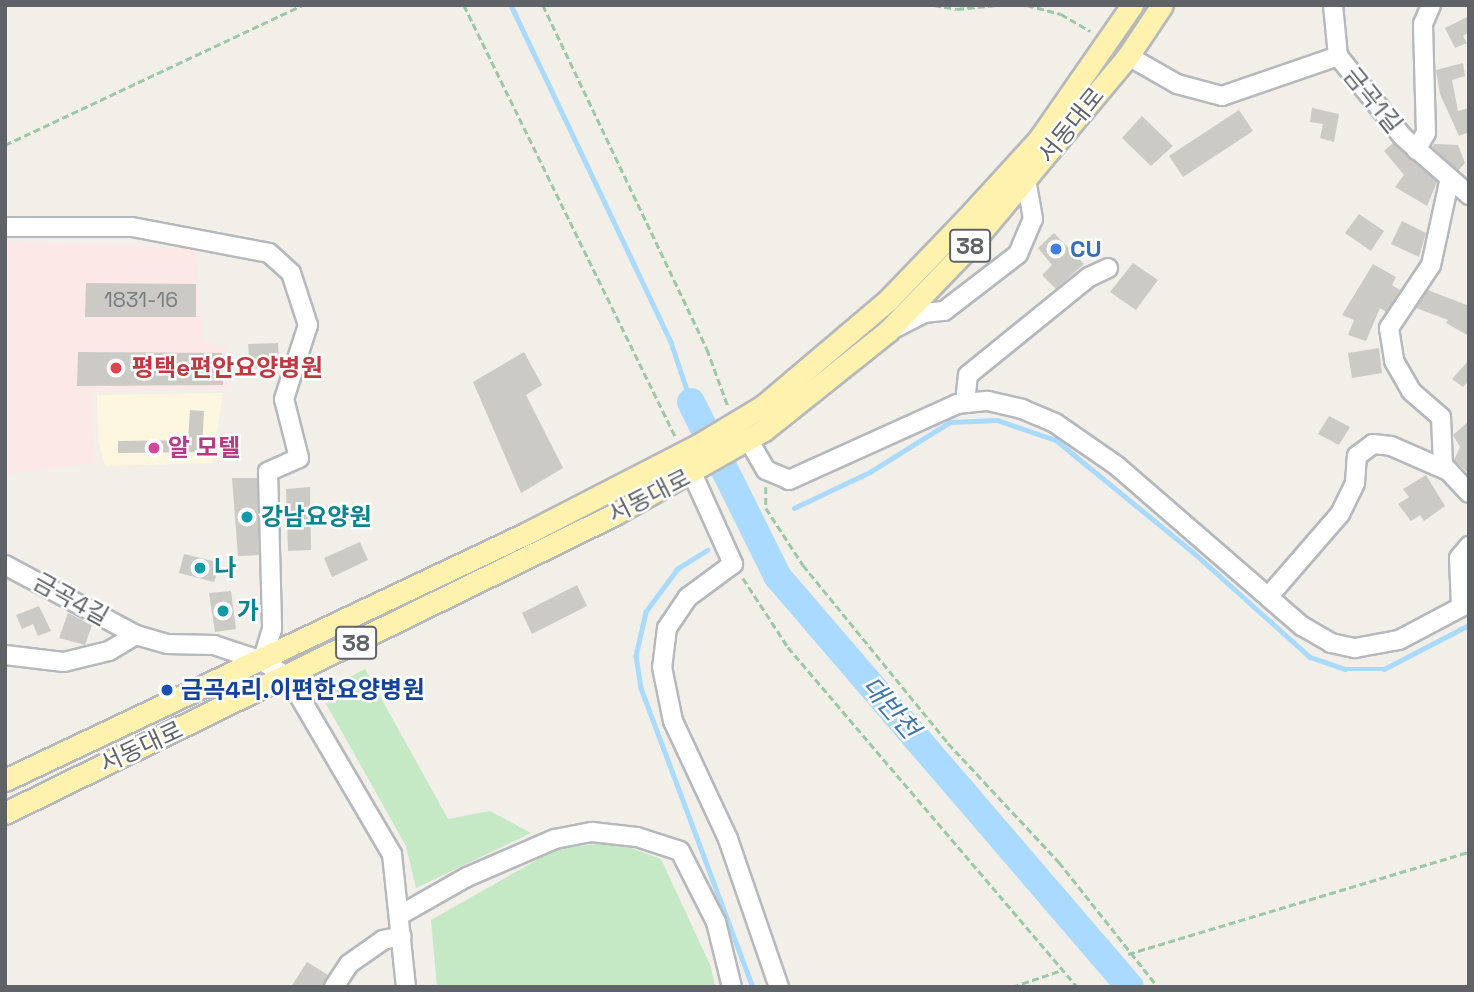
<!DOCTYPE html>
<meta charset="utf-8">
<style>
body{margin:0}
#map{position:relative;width:1474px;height:992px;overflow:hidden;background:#f1efe8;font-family:"Space Grotesk","Noto Sans KR",sans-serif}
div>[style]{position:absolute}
.commercial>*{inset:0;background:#fef7e0}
.medical>*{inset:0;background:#fce8e6}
.green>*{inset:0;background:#c5e8c5}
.stream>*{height:4.5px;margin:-2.25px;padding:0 2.25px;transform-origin:2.25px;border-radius:2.25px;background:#aadaff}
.river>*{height:28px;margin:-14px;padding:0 14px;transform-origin:14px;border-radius:14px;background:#aadaff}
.building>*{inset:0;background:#cccac5}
.path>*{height:2.5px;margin-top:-1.25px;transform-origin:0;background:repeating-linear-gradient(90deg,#9cc7a9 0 7px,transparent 0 10.5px)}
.roads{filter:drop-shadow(2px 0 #b5b8bc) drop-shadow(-2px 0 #b5b8bc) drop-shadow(0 2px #b5b8bc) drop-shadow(0 -2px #b5b8bc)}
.minor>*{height:18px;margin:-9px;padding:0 9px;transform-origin:9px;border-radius:9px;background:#fff}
.major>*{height:21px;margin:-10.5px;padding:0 10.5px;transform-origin:10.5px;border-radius:10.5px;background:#fff2af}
.dots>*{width:19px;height:19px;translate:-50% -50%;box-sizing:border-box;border:4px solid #fff;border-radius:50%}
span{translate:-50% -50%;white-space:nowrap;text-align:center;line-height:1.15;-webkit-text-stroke:5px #fff;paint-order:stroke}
.number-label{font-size:21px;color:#7a7d7f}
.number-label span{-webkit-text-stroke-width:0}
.shield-label span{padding:2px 5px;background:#fff;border:2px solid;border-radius:5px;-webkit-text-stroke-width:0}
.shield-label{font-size:23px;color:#5f6368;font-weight:700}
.street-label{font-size:24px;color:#5f6368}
.shop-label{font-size:24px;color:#366cbe;font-weight:700}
.left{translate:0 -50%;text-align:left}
.health-label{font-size:24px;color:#be3a42;font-weight:700}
.hotel-label{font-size:24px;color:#b23c85;font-weight:700}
.culture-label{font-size:24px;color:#0d838f;font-weight:700}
.transit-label{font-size:24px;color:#164399;font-weight:700}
.water-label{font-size:26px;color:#4174aa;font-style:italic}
.frame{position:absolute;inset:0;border:7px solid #5f6368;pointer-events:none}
</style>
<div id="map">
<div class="commercial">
<div style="clip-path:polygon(223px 393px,212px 463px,105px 466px,98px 440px,97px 395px)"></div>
</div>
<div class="medical">
<div style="clip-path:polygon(5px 241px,196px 249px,202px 342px,226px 347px,229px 389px,90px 392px,95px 463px,5px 475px)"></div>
</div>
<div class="green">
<div style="clip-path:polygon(365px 669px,448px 819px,490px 811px,531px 833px,416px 888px,406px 846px,320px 693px)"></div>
<div style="clip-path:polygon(614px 842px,661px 859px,711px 967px,715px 987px,437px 987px,431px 920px,556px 849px)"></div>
</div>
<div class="stream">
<div style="left:511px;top:5px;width:373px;rotate:64.6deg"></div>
<div style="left:671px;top:342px;width:63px;rotate:71.6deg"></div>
<div style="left:794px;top:508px;width:84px;rotate:-25.3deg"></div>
<div style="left:870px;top:472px;width:94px;rotate:-32deg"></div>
<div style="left:950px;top:422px;width:47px;rotate:-2.4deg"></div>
<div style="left:997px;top:420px;width:62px;rotate:18.7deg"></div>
<div style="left:1056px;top:440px;width:177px;rotate:39.3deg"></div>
<div style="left:1193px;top:552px;width:157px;rotate:41.9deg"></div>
<div style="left:1310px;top:657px;width:37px;rotate:19deg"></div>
<div style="left:1345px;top:669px;width:39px"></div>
<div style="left:1384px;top:669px;width:96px;rotate:-27.4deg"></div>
<div style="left:708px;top:550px;width:36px;rotate:148deg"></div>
<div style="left:678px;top:569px;width:54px;rotate:126.7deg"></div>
<div style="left:646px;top:612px;width:45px;rotate:102.8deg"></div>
<div style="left:636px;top:656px;width:32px;rotate:81deg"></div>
<div style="left:641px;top:688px;width:319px;rotate:69.5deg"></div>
</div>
<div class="river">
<div style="left:691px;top:402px;width:195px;rotate:63.6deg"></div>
<div style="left:778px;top:577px;width:540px;rotate:49.35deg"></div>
</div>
<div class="building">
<div style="clip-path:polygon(1469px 16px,1469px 32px,1463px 36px,1467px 43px,1455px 48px,1445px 28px)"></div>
<div style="clip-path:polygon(1463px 63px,1465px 76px,1452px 80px,1458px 111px,1469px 108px,1469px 132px,1459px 136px,1440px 94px,1436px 70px)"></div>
<div style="clip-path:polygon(1312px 108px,1339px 114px,1334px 142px,1320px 138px,1323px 124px,1310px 122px)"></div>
<div style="clip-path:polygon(1239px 110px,1253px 131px,1183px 177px,1169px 156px)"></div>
<div style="clip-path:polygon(1142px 116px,1173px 146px,1151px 166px,1122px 138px)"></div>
<div style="clip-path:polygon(1393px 143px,1437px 182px,1427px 206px,1395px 187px,1404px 175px,1384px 151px)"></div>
<div style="clip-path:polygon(1434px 144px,1458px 145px,1465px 163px,1458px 171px,1432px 147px)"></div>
<div style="clip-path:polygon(1359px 214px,1384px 231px,1371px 251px,1345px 233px)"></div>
<div style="clip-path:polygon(1402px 221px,1426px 233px,1419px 257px,1391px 244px)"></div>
<div style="clip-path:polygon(1054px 233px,1084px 264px,1056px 289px,1042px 275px,1052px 265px,1038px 248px)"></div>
<div style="clip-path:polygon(1133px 263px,1158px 280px,1136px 310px,1110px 292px)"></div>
<div style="clip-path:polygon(1373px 264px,1396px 277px,1392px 285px,1400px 290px,1386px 312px,1380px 308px,1366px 341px,1348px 335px,1354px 320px,1342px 315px)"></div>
<div style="clip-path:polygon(86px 283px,196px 284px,196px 317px,85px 317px)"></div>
<div style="clip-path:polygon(1428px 290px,1469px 306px,1469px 336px,1446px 323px,1448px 320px,1416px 308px)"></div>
<div style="clip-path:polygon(278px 343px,279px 366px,250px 369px,248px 344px)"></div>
<div style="clip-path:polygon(1379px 348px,1382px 373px,1352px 378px,1348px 353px)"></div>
<div style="clip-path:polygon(78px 352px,222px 353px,223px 385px,77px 386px)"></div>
<div style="clip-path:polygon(524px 352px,542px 385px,526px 395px,563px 468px,521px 493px,473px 382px)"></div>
<div style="clip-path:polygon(1469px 360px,1469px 381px,1463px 387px,1452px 379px)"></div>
<div style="clip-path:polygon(190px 410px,204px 411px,202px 452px,118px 453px,118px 441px,188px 440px)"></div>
<div style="clip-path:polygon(1329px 416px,1350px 427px,1339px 445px,1318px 434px)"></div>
<div style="clip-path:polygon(1469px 421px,1469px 474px,1454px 460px,1460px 447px,1453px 435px)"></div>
<div style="clip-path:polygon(1426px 475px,1445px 506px,1424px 521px,1420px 515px,1411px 521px,1398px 504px,1409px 497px,1403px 489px)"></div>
<div style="clip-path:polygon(232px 478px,257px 478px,259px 555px,238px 556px)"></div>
<div style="clip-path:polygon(310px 487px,311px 550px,288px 551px,286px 489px)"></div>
<div style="clip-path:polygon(360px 542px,368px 560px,332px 577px,324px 558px)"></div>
<div style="clip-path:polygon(184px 554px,221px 563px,214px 582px,179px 573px)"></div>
<div style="clip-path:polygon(577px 585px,587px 606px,532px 634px,522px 613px)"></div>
<div style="clip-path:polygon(231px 591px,236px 629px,215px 632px,209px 593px)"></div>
<div style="clip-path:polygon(39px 606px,51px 631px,38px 636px,33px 624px,22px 629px,16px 615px)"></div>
<div style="clip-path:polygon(68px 613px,92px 625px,85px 645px,59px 638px)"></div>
<div style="clip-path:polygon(307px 962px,328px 975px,323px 987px,291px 987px)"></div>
</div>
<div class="path">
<div style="left:464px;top:5px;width:480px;rotate:63.9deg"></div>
<div style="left:543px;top:5px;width:381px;rotate:64.5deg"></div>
<div style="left:707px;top:349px;width:61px;rotate:69.8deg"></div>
<div style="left:934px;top:5px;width:23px;rotate:10deg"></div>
<div style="left:957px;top:9px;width:40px;rotate:-5.7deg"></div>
<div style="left:1027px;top:5px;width:35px;rotate:15deg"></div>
<div style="left:1061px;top:14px;width:34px;rotate:30deg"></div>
<div style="left:5px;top:145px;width:329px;rotate:-25.2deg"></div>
<div style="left:766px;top:487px;width:21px;rotate:90deg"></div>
<div style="left:766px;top:508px;width:68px;rotate:57deg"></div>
<div style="left:803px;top:565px;width:230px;rotate:50.8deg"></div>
<div style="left:948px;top:743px;width:163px;rotate:47deg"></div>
<div style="left:1059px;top:862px;width:159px;rotate:51.6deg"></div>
<div style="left:743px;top:578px;width:82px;rotate:56.9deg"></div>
<div style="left:788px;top:647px;width:446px;rotate:49.6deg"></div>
<div style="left:1128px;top:954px;width:356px;rotate:-16.7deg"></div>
<div style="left:1012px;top:987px;width:53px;rotate:-18.8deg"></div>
</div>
<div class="roads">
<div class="minor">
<div style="left:1333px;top:5px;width:51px;rotate:84.4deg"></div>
<div style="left:1338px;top:56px;width:104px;rotate:51.3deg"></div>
<div style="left:1403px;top:137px;width:88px;rotate:41.3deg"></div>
<div style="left:1128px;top:56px;width:56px;rotate:29.7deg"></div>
<div style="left:1177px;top:84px;width:47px;rotate:14.9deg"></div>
<div style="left:1222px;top:96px;width:123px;rotate:-19deg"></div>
<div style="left:1416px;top:150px;width:20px;rotate:-60deg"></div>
<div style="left:1426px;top:133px;width:109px;rotate:-91.6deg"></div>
<div style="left:1423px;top:24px;width:21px;rotate:-67deg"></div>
<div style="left:1449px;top:182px;width:85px;rotate:102.2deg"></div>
<div style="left:1431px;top:265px;width:76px;rotate:123.7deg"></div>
<div style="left:1389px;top:328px;width:33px;rotate:81deg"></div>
<div style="left:1394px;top:361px;width:34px;rotate:60deg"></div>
<div style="left:1411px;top:391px;width:40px;rotate:41deg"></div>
<div style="left:1441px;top:417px;width:48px;rotate:87.6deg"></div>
<div style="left:1443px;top:465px;width:38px;rotate:47deg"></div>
<div style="left:5px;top:227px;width:127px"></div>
<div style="left:132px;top:227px;width:139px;rotate:10.7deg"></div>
<div style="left:269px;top:253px;width:30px;rotate:42deg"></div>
<div style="left:291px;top:273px;width:55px;rotate:71.9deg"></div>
<div style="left:308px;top:325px;width:78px;rotate:108deg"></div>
<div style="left:284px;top:399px;width:61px;rotate:75.7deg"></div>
<div style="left:299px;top:458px;width:34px;rotate:156deg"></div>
<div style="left:268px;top:472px;width:157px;rotate:88.5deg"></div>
<div style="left:272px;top:629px;width:34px;rotate:107deg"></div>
<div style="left:895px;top:328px;width:33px;rotate:-27deg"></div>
<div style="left:924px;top:313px;width:20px;rotate:-6deg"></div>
<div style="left:944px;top:311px;width:93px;rotate:-37.6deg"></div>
<div style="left:1018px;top:254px;width:38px;rotate:-67deg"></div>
<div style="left:1033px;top:219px;width:39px;rotate:-100deg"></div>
<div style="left:965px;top:403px;width:28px;rotate:-84deg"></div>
<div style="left:968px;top:375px;width:156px;rotate:-39deg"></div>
<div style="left:1089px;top:277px;width:21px;rotate:-25deg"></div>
<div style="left:748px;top:439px;width:36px;rotate:60deg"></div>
<div style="left:766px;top:470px;width:25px;rotate:23deg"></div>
<div style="left:789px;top:480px;width:184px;rotate:-24.3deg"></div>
<div style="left:957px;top:404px;width:31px;rotate:-6deg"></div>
<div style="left:988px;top:401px;width:35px;rotate:13deg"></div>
<div style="left:1022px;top:409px;width:36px;rotate:23deg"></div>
<div style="left:1055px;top:423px;width:75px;rotate:34.7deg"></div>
<div style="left:1117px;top:466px;width:245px;rotate:40.9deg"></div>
<div style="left:1302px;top:626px;width:34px;rotate:30deg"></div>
<div style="left:1331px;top:643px;width:25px;rotate:12deg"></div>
<div style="left:1355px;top:648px;width:45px;rotate:-10.3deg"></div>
<div style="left:1399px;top:640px;width:79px;rotate:-27.9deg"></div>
<div style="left:692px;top:473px;width:100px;rotate:65.7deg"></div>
<div style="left:733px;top:564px;width:56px;rotate:143.7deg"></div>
<div style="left:688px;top:597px;width:37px;rotate:124deg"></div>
<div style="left:667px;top:628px;width:39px;rotate:97deg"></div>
<div style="left:662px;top:667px;width:55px;rotate:78.5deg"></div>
<div style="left:673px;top:721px;width:130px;rotate:65deg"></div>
<div style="left:728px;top:839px;width:157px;rotate:71deg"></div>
<div style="left:5px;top:565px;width:149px;rotate:28.1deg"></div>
<div style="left:136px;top:635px;width:32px;rotate:16deg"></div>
<div style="left:167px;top:644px;width:47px;rotate:1.2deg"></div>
<div style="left:214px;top:645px;width:51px;rotate:18.4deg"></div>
<div style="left:262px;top:661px;width:31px;rotate:32deg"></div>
<div style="left:288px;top:677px;width:205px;rotate:59.6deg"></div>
<div style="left:392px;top:854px;width:134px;rotate:84deg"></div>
<div style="left:1268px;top:597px;width:110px;rotate:-49.1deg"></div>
<div style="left:1340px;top:514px;width:34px;rotate:-64deg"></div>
<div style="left:1355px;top:483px;width:27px;rotate:-86deg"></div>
<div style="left:1357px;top:456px;width:20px;rotate:-37deg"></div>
<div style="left:1373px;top:444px;width:18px;rotate:6deg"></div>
<div style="left:1391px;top:446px;width:60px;rotate:23.6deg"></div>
<div style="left:1461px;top:607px;width:49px;rotate:-92.3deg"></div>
<div style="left:1459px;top:558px;width:16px;rotate:-50deg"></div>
<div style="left:5px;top:655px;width:59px;rotate:6.8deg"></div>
<div style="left:64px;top:662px;width:46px;rotate:-13.7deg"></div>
<div style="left:109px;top:651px;width:31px;rotate:-31deg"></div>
<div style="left:400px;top:915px;width:77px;rotate:-29.6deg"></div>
<div style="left:467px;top:877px;width:96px;rotate:-23.4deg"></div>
<div style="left:555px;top:839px;width:38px;rotate:-11deg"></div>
<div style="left:592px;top:832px;width:45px;rotate:6.3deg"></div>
<div style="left:637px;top:837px;width:45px;rotate:18deg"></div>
<div style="left:680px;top:851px;width:80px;rotate:63.1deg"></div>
<div style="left:716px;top:922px;width:67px;rotate:76.2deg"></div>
<div style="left:334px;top:987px;width:27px;rotate:-57deg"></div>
<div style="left:349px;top:964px;width:42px;rotate:-35.2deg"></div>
<div style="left:383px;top:940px;width:19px;rotate:-12deg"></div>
</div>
<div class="major">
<div style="left:5px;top:780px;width:577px;rotate:-25.32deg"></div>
<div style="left:527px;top:533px;width:192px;rotate:-27.2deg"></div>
<div style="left:698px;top:445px;width:76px;rotate:-31deg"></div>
<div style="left:763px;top:406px;width:164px;rotate:-40.3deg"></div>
<div style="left:888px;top:300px;width:112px;rotate:-46.1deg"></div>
<div style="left:966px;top:219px;width:108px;rotate:-47.6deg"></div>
<div style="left:1039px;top:139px;width:163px;rotate:-55.2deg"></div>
<div style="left:5px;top:813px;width:679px;rotate:-26.11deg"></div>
<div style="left:615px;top:514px;width:171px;rotate:-29.4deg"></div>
<div style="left:764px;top:430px;width:159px;rotate:-38.6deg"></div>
<div style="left:888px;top:331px;width:112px;rotate:-46.1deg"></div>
<div style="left:966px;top:250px;width:253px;rotate:-50.1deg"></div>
<div style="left:1128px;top:56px;width:61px;rotate:-56.3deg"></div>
</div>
</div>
<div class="dots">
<div style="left:1056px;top:249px;background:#3f7fe0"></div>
<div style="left:116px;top:368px;background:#e0444e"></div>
<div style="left:154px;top:448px;background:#d1479c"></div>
<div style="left:247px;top:517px;background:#0f9aa8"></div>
<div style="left:200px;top:568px;background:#0f9aa8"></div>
<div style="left:223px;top:611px;background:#0f9aa8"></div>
<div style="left:167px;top:690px;background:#1a4fb4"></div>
</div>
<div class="number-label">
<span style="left:141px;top:300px">1831-16</span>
</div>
<div class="shield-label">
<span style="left:970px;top:246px">38</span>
<span style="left:356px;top:643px">38</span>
</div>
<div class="street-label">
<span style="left:1373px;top:100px;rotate:51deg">금곡1길</span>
<span style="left:1071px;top:125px;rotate:-51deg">서동대로</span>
<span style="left:649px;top:496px;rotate:-27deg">서동대로</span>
<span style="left:71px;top:599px;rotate:29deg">금곡4길</span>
<span style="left:141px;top:747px;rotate:-25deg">서동대로</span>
</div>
<div class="shop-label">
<span class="left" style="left:1070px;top:249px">CU</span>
</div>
<div class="health-label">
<span class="left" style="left:132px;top:368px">평택e편안요양병원</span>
</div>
<div class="hotel-label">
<span class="left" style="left:168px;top:448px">알 모텔</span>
</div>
<div class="culture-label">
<span class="left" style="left:261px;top:517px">강남요양원</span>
<span class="left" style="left:214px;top:568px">나</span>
<span class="left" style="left:237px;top:611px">가</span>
</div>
<div class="transit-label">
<span class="left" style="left:181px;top:690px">금곡4리.이편한요양병원</span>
</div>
<div class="water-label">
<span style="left:890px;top:708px;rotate:49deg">대반천</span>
</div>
<div class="frame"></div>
</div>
